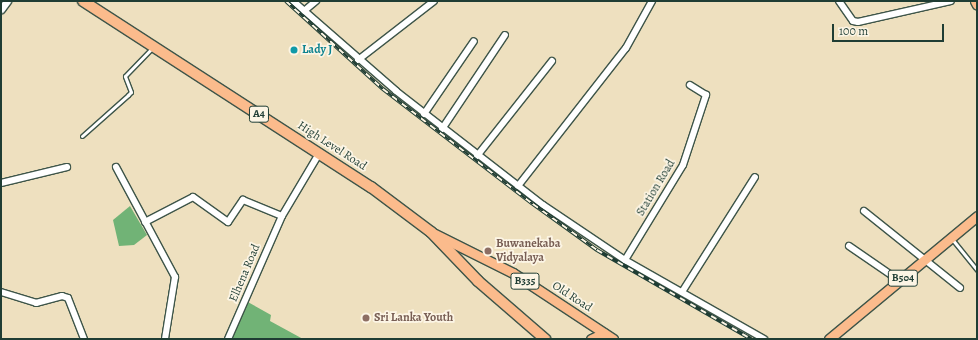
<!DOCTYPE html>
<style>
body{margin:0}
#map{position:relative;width:978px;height:340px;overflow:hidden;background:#eee0bf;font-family:Alegreya,serif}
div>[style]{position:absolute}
.forest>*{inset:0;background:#71b376}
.roads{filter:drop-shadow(1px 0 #3e5549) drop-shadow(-1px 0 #3e5549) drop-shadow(0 1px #3e5549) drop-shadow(0 -1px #3e5549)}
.service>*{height:3px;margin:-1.5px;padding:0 1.5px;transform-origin:1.5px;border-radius:1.5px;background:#fff}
.minor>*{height:6px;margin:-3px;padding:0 3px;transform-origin:3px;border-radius:3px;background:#fff}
.tertiary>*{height:7px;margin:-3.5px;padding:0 3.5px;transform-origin:3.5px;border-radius:3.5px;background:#fff}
.primary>*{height:9px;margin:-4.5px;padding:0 4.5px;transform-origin:4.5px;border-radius:4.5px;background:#fbbb8c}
.trunk>*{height:10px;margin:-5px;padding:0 5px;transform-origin:5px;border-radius:5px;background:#fbbb8c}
.rail>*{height:3.5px;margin-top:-1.75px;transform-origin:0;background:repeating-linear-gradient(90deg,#fcf5e5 0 6px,#1f3d34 0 12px);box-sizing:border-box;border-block:1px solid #1f3d34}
.dots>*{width:11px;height:11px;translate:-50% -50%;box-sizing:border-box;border:2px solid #fcf5e5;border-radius:50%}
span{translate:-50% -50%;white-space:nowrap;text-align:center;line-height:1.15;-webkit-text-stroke:3.5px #fcf5e5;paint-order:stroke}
.shield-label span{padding:1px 3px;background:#fcf5e5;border:1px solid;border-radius:3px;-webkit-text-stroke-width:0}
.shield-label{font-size:11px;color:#1f3d34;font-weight:700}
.culture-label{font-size:12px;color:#0d838f;font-weight:700}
.left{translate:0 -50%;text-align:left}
.street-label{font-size:12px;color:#1f3d34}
.education-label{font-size:12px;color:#785e54;font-weight:700}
.frame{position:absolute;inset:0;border:2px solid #1f3d34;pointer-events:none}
.scale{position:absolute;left:832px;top:24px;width:112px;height:18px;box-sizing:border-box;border:2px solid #1f3d34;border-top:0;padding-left:5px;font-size:12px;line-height:14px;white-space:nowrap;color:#1f3d34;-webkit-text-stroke:3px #fcf5e5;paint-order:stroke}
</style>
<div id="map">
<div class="forest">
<div style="clip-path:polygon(130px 206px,147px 235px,134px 245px,119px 246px,113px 220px)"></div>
<div style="clip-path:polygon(246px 301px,271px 315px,270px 321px,303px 339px,232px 339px)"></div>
</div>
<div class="roads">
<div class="service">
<div style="left:82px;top:136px;width:62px;rotate:-41.7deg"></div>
<div style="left:128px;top:95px;width:4px;rotate:-45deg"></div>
<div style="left:131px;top:92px;width:17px;rotate:-111deg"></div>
<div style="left:125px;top:76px;width:39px;rotate:-46deg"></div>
<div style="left:952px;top:239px;width:40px;rotate:51deg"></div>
</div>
<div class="minor">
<div style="left:293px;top:1px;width:137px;rotate:41.1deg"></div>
<div style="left:396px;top:91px;width:186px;rotate:37.8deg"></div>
<div style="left:543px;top:205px;width:99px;rotate:33.9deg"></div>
<div style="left:625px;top:260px;width:160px;rotate:29.6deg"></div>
<div style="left:839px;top:1px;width:24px;rotate:55deg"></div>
<div style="left:853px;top:21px;width:5px;rotate:11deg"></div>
<div style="left:858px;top:22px;width:95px;rotate:-12.7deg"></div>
<div style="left:304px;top:11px;width:16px;rotate:-40deg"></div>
<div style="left:358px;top:60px;width:96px;rotate:-37.8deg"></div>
<div style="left:424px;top:114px;width:88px;rotate:-55.6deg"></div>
<div style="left:442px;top:129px;width:113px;rotate:-56.2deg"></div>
<div style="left:477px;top:156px;width:121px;rotate:-51.7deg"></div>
<div style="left:116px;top:167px;width:125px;rotate:61.8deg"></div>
<div style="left:175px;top:277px;width:63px;rotate:99.2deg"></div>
<div style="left:1px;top:183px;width:68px;rotate:-13.6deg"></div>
<div style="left:518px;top:186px;width:175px;rotate:-52deg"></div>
<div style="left:626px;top:48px;width:54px;rotate:-61deg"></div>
<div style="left:864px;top:211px;width:123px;rotate:38.7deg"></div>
<div style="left:145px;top:222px;width:54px;rotate:-27.5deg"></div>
<div style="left:193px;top:197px;width:43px;rotate:35.5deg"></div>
<div style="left:228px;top:222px;width:27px;rotate:-56deg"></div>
<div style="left:243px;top:200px;width:42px;rotate:22.3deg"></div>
<div style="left:849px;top:246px;width:62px;rotate:34.5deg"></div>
<div style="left:625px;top:260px;width:111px;rotate:-58.6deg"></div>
<div style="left:683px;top:165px;width:74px;rotate:-71.8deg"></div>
<div style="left:706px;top:95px;width:19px;rotate:-148deg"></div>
<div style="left:1px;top:292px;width:37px;rotate:17deg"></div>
<div style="left:36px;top:303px;width:27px;rotate:-15deg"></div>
<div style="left:62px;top:296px;width:6px;rotate:18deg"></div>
<div style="left:68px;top:298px;width:44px;rotate:68.7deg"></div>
<div style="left:682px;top:292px;width:136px;rotate:-57.6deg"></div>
<div style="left:228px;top:339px;width:134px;rotate:-66.3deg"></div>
<div style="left:282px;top:216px;width:74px;rotate:-59.3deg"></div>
</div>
<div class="tertiary">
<div style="left:1px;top:9px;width:10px;rotate:-53deg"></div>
</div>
<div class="primary">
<div style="left:975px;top:1px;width:4px;rotate:63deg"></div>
<div style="left:433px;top:233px;width:89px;rotate:26.6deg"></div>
<div style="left:513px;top:273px;width:120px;rotate:33.4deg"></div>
<div style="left:591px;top:339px;width:14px;rotate:-25deg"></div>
<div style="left:829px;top:339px;width:192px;rotate:-39.7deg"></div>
</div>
<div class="trunk">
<div style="left:83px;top:1px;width:343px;rotate:32.9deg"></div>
<div style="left:371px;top:187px;width:75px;rotate:36.9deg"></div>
<div style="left:431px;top:232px;width:68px;rotate:46.2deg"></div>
<div style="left:478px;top:281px;width:89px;rotate:40.9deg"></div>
</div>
</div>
<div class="rail">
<div style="left:286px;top:1px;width:131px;rotate:42.2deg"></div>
<div style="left:383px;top:89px;width:189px;rotate:37.5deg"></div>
<div style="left:533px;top:204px;width:79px;rotate:35.7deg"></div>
<div style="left:597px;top:250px;width:178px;rotate:30deg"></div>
</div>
<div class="dots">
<div style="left:294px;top:50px;background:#0f9aa8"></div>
<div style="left:488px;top:251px;background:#8d6e63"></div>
<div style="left:366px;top:318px;background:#8d6e63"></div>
</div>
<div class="shield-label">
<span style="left:259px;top:114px">A4</span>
<span style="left:903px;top:278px">B504</span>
<span style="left:525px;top:281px">B335</span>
</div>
<div class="culture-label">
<span class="left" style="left:302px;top:50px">Lady J</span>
</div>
<div class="street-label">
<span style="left:332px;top:146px;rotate:33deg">High Level Road</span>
<span style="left:656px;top:188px;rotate:-59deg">Station Road</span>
<span style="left:245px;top:273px;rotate:-67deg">Elhena Road</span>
<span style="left:572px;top:297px;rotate:33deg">Old Road</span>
</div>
<div class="education-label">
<span class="left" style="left:496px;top:251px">Buwanekaba<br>Vidyalaya</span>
<span class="left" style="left:374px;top:318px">Sri Lanka Youth</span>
</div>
<div class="frame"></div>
<div class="scale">100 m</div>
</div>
